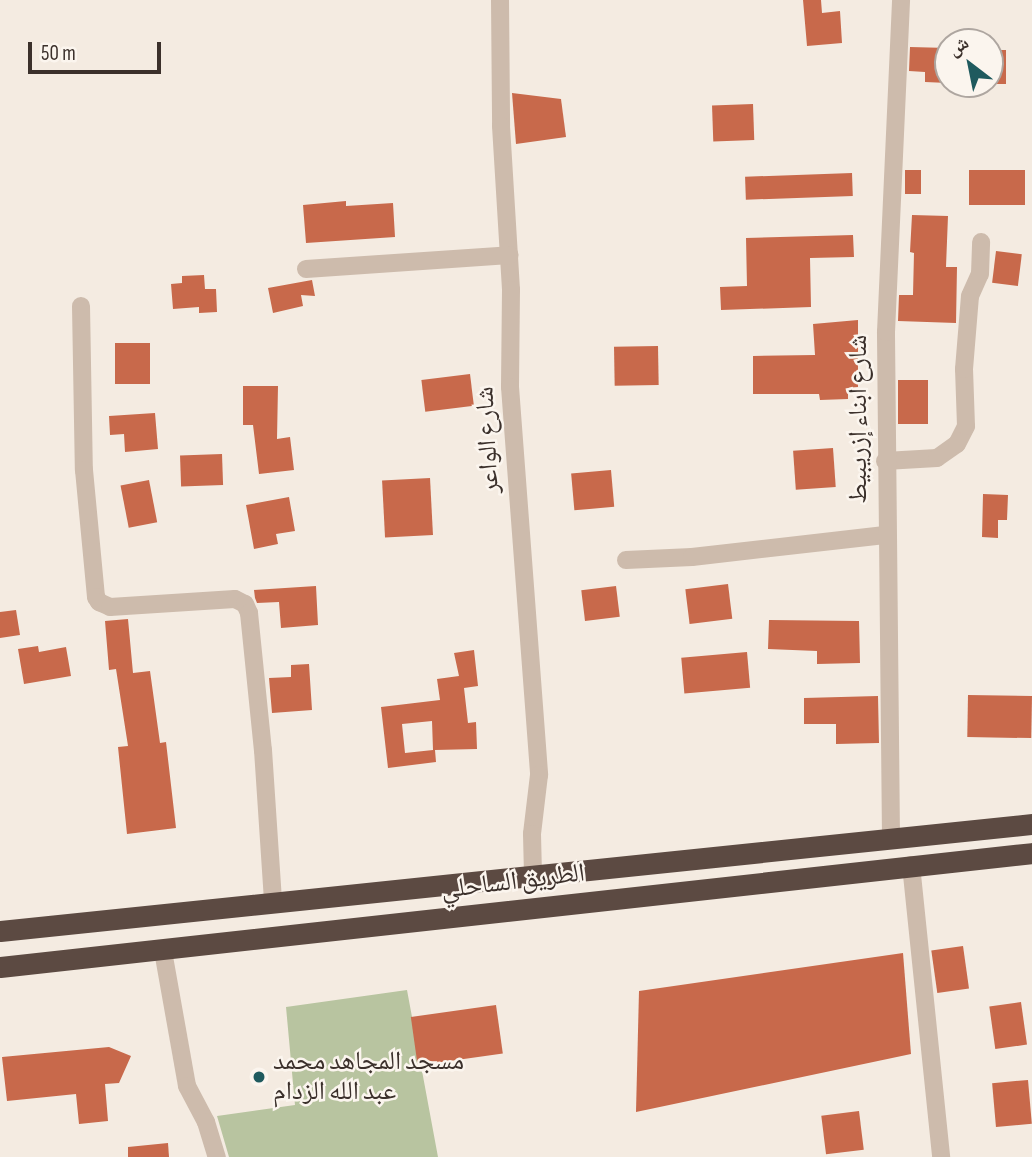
<!DOCTYPE html>
<meta charset="utf-8">
<style>
body{margin:0}
#map{position:relative;width:1032px;height:1157px;overflow:hidden;background:#f4ebe1;font-family:"Sofia Sans Condensed","Noto Naskh Arabic",sans-serif}
div>[style]{position:absolute}
.green>*{inset:0;background:#b8c4a0}
.building>*{inset:0;background:#c8694b;transform-origin:0 0}
.street>*{height:18px;margin:-9px;padding:0 9px;transform-origin:9px;border-radius:9px;background:#cdbbac}
.highway>*{height:21px;margin:-10.5px;padding:0 10.5px;transform-origin:10.5px;border-radius:10.5px;background:#5c4a42}
.dots>*{width:19px;height:19px;translate:-50% -50%;box-sizing:border-box;border:4px solid #fbf5ee;border-radius:50%}
span{translate:-50% -50%;white-space:nowrap;text-align:center;line-height:1.15;-webkit-text-stroke:5px #fbf5ee;paint-order:stroke}
.street-label{font-size:26px;color:#3b302b}
.poi-label{font-size:26px;color:#3b302b}
.left{translate:0 -50%;text-align:left}
.north{position:absolute;left:934px;top:28px;width:70px;height:70px;box-sizing:border-box;background:#fbf5ee;border:2px solid #aea6a0;border-radius:50%;rotate:328deg;font-size:19px;font-weight:700;line-height:28px;text-align:center;color:#3b302b}
.north::after{content:'';display:block;margin:auto;width:24px;height:32px;background:#1f5a5e;clip-path:polygon(50% 0,100% 100%,50% 72%,0 100%)}
.scale{position:absolute;left:28px;top:42px;width:133px;height:32px;box-sizing:border-box;border:4px solid #3b302b;border-top:0;padding-left:9px;font-size:21px;line-height:24px;white-space:nowrap;color:#3b302b;-webkit-text-stroke:5px #fbf5ee;paint-order:stroke}
</style>
<div id="map">
<div class="green">
<i style="clip-path:polygon(407px 990px,438px 1157px,229px 1157px,217px 1116px,295px 1105px,286px 1007px)"></i>
</div>
<div class="building">
<i style="clip-path:polygon(803px 0,821px 0,822px 13px,840px 11px,842px 43px,807px 46px)"></i>
<i style="clip-path:polygon(910px 47px,948px 48px,948px 83px,925px 82px,925px 72px,909px 71px)"></i>
<i style="left:990px;top:50px;width:16px;height:34px"></i>
<i style="clip-path:polygon(512px 93px,561px 99px,566px 137px,516px 144px)"></i>
<i style="left:753px;top:104px;width:36px;height:41px;rotate:88deg"></i>
<i style="left:905px;top:170px;width:16px;height:24px"></i>
<i style="left:1025px;top:170px;width:35px;height:56px;rotate:90deg"></i>
<i style="left:852px;top:173px;width:23px;height:107px;rotate:88deg"></i>
<i style="clip-path:polygon(346px 201px,346px 206px,393px 203px,395px 237px,306px 243px,303px 205px)"></i>
<i style="clip-path:polygon(912px 215px,948px 216px,946px 267px,957px 267px,956px 323px,898px 321px,899px 295px,913px 295px,914px 253px,910px 252px)"></i>
<i style="clip-path:polygon(853px 235px,854px 257px,810px 258px,811px 307px,721px 310px,720px 287px,747px 286px,746px 238px)"></i>
<i style="left:996px;top:251px;width:26px;height:32px;rotate:7deg"></i>
<i style="clip-path:polygon(204px 275px,205px 289px,216px 289px,217px 312px,199px 313px,199px 307px,173px 309px,171px 284px,182px 283px,182px 276px)"></i>
<i style="clip-path:polygon(312px 280px,315px 296px,301px 295px,303px 306px,273px 313px,268px 288px)"></i>
<i style="clip-path:polygon(858px 320px,858px 387px,848px 388px,848px 399px,820px 400px,819px 394px,753px 394px,753px 356px,815px 355px,813px 324px)"></i>
<i style="left:150px;top:343px;width:41px;height:35px;rotate:90deg"></i>
<i style="left:658px;top:346px;width:39px;height:44px;rotate:89deg"></i>
<i style="left:470px;top:374px;width:32px;height:49px;rotate:83deg"></i>
<i style="left:898px;top:380px;width:30px;height:44px"></i>
<i style="clip-path:polygon(243px 386px,278px 386px,277px 439px,290px 437px,294px 470px,259px 474px,253px 425px,243px 425px)"></i>
<i style="clip-path:polygon(155px 413px,158px 449px,125px 452px,124px 434px,110px 435px,109px 416px)"></i>
<i style="left:833px;top:448px;width:39px;height:40px;rotate:86deg"></i>
<i style="left:222px;top:454px;width:31px;height:42px;rotate:88deg"></i>
<i style="left:611px;top:470px;width:37px;height:40px;rotate:85deg"></i>
<i style="left:430px;top:478px;width:57px;height:48px;rotate:87deg"></i>
<i style="left:149px;top:480px;width:43px;height:29px;rotate:79deg"></i>
<i style="clip-path:polygon(983px 494px,1008px 495px,1007px 520px,998px 520px,998px 538px,982px 537px)"></i>
<i style="clip-path:polygon(289px 497px,295px 531px,276px 534px,278px 544px,254px 549px,246px 505px)"></i>
<i style="left:728px;top:584px;width:35px;height:43px;rotate:83deg"></i>
<i style="clip-path:polygon(316px 586px,318px 625px,281px 628px,279px 602px,257px 603px,255px 598px,254px 590px)"></i>
<i style="left:616px;top:586px;width:31px;height:35px;rotate:83deg"></i>
<i style="clip-path:polygon(16px 610px,20px 635px,0 638px,0 612px)"></i>
<i style="clip-path:polygon(128px 619px,133px 673px,150px 671px,160px 743px,166px 742px,176px 828px,127px 834px,118px 747px,128px 746px,116px 669px,109px 670px,105px 621px)"></i>
<i style="clip-path:polygon(769px 620px,859px 621px,860px 663px,817px 664px,817px 651px,768px 649px)"></i>
<i style="clip-path:polygon(38px 646px,39px 652px,66px 647px,71px 676px,24px 684px,18px 649px)"></i>
<i style="clip-path:polygon(evenodd,474px 650px,478px 686px,464px 688px,468px 723px,476px 722px,477px 749px,435px 750px,436px 762px,388px 768px,381px 707px,440px 700px,437px 679px,459px 676px,454px 653px,474px 650px,432px 721px,433px 750px,405px 753px,402px 724px,432px 721px)"></i>
<i style="left:747px;top:652px;width:36px;height:66px;rotate:85deg"></i>
<i style="clip-path:polygon(309px 664px,312px 710px,272px 713px,269px 678px,291px 677px,291px 665px)"></i>
<i style="left:968px;top:695px;width:64px;height:42px;rotate:1deg"></i>
<i style="clip-path:polygon(878px 696px,879px 743px,836px 744px,836px 724px,804px 724px,804px 698px)"></i>
<i style="left:963px;top:946px;width:43px;height:32px;rotate:82deg"></i>
<i style="clip-path:polygon(903px 953px,911px 1054px,636px 1112px,639px 991px)"></i>
<i style="left:1021px;top:1002px;width:43px;height:32px;rotate:82deg"></i>
<i style="left:496px;top:1005px;width:49px;height:86px;rotate:82deg"></i>
<i style="clip-path:polygon(109px 1047px,131px 1056px,119px 1083px,105px 1084px,108px 1121px,79px 1124px,76px 1094px,7px 1101px,2px 1057px)"></i>
<i style="left:1028px;top:1080px;width:44px;height:36px;rotate:85deg"></i>
<i style="left:859px;top:1111px;width:39px;height:38px;rotate:83deg"></i>
<i style="clip-path:polygon(168px 1143px,169px 1157px,128px 1157px,128px 1147px)"></i>
</div>
<div class="street">
<i style="left:500px;top:0;width:126px;rotate:89.5deg"></i>
<i style="left:501px;top:126px;width:164px;rotate:86.5deg"></i>
<i style="left:511px;top:290px;width:97px;rotate:90.6deg"></i>
<i style="left:510px;top:387px;width:389px;rotate:85.7deg"></i>
<i style="left:539px;top:775px;width:59px;rotate:96.8deg"></i>
<i style="left:532px;top:834px;width:42px;rotate:88.6deg"></i>
<i style="left:306px;top:269px;width:204px;rotate:-3.9deg"></i>
<i style="left:81px;top:306px;width:164px;rotate:89deg"></i>
<i style="left:84px;top:470px;width:128px;rotate:84.6deg"></i>
<i style="left:96px;top:597px;width:6px;rotate:59deg"></i>
<i style="left:99px;top:602px;width:12px;rotate:24deg"></i>
<i style="left:110px;top:607px;width:125px;rotate:-3.7deg"></i>
<i style="left:235px;top:599px;width:11px;rotate:27deg"></i>
<i style="left:245px;top:604px;width:10px;rotate:66deg"></i>
<i style="left:249px;top:613px;width:138px;rotate:84.2deg"></i>
<i style="left:263px;top:750px;width:152px;rotate:86.2deg"></i>
<i style="left:885px;top:461px;width:52px;rotate:-3.3deg"></i>
<i style="left:937px;top:458px;width:24px;rotate:-35deg"></i>
<i style="left:957px;top:444px;width:20px;rotate:-63deg"></i>
<i style="left:966px;top:426px;width:57px;rotate:-92deg"></i>
<i style="left:964px;top:369px;width:73px;rotate:-85.3deg"></i>
<i style="left:970px;top:296px;width:24px;rotate:-66deg"></i>
<i style="left:980px;top:274px;width:32px;rotate:-88deg"></i>
<i style="left:626px;top:560px;width:66px;rotate:-2.6deg"></i>
<i style="left:692px;top:557px;width:194px;rotate:-6.5deg"></i>
<i style="left:891px;top:838px;width:506px;rotate:-90.57deg"></i>
<i style="left:886px;top:332px;width:332px;rotate:-87.4deg"></i>
<i style="left:911px;top:865px;width:294px;rotate:84.1deg"></i>
<i style="left:163px;top:951px;width:137px;rotate:79.9deg"></i>
<i style="left:187px;top:1086px;width:41px;rotate:62.2deg"></i>
<i style="left:206px;top:1122px;width:37px;rotate:73deg"></i>
</div>
<div class="highway">
<i style="left:0;top:931px;width:1038px;rotate:-5.92deg"></i>
<i style="left:0;top:967px;width:1038px;rotate:-6.3deg"></i>
</div>
<div class="dots">
<i style="left:259px;top:1077px;background:#1f5a5e"></i>
</div>
<div class="street-label">
<span style="left:859px;top:419px;rotate:-90deg">شارع ابناء إزريبيط</span>
<span style="left:488px;top:440px;rotate:-93deg">شارع الواعر</span>
<span style="left:513px;top:882px;rotate:-7deg">الطريق الساحلي</span>
</div>
<div class="poi-label">
<span class="left" style="left:273px;top:1077px">مسجد المجاهد محمد<br>عبد الله الزدام</span>
</div>
<div class="north">ش</div>
<div class="scale">50 m</div>
</div>
